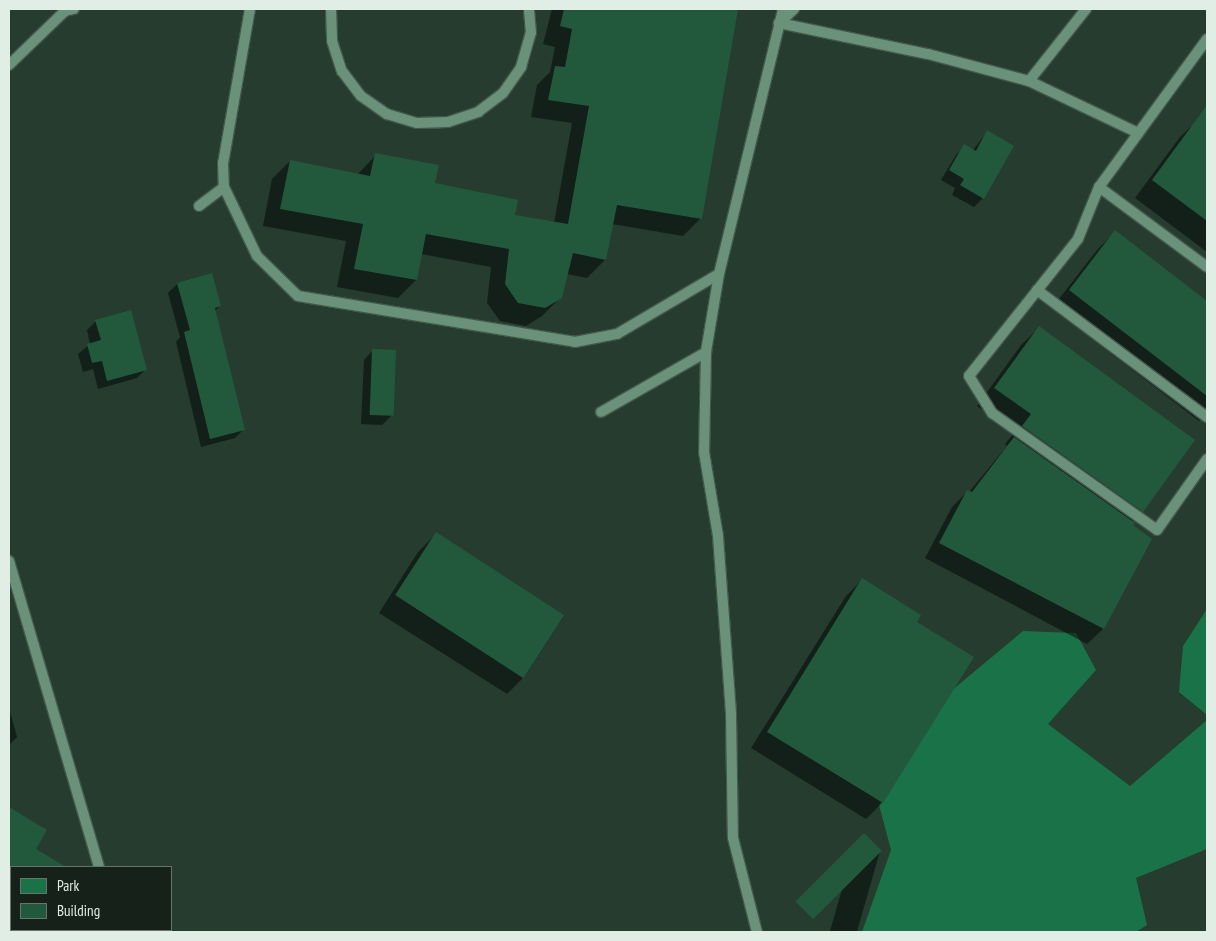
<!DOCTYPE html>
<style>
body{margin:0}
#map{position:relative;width:1216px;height:941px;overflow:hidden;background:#253c2f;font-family:"PT Sans Narrow",sans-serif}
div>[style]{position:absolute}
.green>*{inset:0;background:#1a7248}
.shadow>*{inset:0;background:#0007;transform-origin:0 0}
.building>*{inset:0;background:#22593c;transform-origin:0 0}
.roads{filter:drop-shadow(1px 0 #43584c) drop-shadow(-1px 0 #43584c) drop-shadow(0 1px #43584c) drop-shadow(0 -1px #43584c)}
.lane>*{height:10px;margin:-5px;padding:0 5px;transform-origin:5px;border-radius:5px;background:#6a927a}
span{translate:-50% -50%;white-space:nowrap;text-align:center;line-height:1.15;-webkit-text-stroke:4px #16211a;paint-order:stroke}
.frame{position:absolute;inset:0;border:10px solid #e0eee5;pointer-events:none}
.legend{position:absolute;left:10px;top:866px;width:162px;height:65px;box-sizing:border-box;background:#16211a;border:1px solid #67736b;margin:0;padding:6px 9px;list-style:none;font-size:15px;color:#e0eee5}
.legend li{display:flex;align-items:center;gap:10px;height:25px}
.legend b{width:25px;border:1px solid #67736b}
</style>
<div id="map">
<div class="green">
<i style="clip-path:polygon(1207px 609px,1207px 715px,1179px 692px,1183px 646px)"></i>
<i style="clip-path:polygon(1023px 631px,1076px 633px,1096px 670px,1048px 724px,1130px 786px,1207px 720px,1207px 849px,1136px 878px,1147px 925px,1136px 932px,862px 932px,891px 850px,879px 805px,951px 691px)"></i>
</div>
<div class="shadow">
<i style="clip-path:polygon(552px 9px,736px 9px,701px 218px,683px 236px,612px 224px,605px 260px,587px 278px,567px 274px,561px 297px,542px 316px,526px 326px,500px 321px,487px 303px,491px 267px,421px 254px,416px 280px,398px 298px,337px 287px,346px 241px,263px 226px,272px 179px,290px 161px,357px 175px,376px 155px,434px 184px,513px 216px,554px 223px,572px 123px,531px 117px,537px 85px,550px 72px,555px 47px,543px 44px)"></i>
<i style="clip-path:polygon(1198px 120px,1207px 127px,1207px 252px,1135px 198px,1180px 137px)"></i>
<i style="clip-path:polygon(987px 132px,983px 198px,974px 207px,952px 195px,955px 188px,941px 180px,956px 155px,965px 146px,973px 150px)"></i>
<i style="clip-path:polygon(1115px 232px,1207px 302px,1207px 413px,1199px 421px,1052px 308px,1097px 250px)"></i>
<i style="clip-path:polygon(177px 284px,220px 306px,215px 311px,244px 429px,235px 438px,201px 447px,176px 342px,180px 337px,168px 293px)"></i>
<i style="clip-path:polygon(96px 321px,146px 369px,137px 378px,98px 389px,93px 369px,83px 372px,78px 354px,90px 344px,87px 330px)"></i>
<i style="clip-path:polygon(1039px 328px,1142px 511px,1131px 522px,1131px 526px,1150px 539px,1103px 629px,1087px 644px,925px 558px,952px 507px,968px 491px,969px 492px,1007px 446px,1005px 444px,1014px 433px,977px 406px,1021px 345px)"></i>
<i style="clip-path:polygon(373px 350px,391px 416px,382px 425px,361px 424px,364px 360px)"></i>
<i style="clip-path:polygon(436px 534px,564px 616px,525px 676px,507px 694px,379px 613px,418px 552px)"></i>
<i style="clip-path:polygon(862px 580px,915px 622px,882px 803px,866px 819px,751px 748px,846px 596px)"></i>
<i style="clip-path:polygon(9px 708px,17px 737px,9px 745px)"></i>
<i style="clip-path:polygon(11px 810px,34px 850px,49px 859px,44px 867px,11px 867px,11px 930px,32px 930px,36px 932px,9px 932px,9px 811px)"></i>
<i style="left:855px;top:844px;width:26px;height:95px;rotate:16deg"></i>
</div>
<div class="building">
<i style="clip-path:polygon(564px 9px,738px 9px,702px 219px,617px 205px,606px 260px,573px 253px,562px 298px,545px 308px,518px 303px,505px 284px,509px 249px,426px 234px,417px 280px,354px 269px,363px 224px,280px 209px,290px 160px,370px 176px,375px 153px,439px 165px,435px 183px,518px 200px,515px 215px,568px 224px,589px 106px,548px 100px,555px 66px,565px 67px,572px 29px,560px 26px)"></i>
<i style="clip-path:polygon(1207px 105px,1207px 221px,1152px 180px)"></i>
<i style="clip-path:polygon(987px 130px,1014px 146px,984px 199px,960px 185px,964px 179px,949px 170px,964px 144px,976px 151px)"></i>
<i style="clip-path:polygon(1115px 230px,1207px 301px,1207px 396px,1069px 290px)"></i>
<i style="clip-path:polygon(212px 273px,221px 306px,215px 308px,245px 430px,210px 439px,184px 332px,190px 330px,177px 283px)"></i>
<i style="clip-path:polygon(131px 310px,147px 370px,107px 381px,102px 361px,92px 363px,87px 344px,101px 340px,95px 320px)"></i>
<i style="clip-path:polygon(1039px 326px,1195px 440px,1143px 512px,1022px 426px,1031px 414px,994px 388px)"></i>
<i style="left:372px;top:349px;width:24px;height:66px;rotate:2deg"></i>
<i style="clip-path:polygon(1014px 437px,1135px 523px,1133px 525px,1152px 539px,1104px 629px,939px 543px,967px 490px,972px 492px)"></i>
<i style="left:436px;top:532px;width:153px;height:75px;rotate:33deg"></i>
<i style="clip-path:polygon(862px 578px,921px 615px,917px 622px,974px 657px,883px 803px,767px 732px)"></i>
<i style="clip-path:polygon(9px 807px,47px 830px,36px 849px,66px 867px,9px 867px)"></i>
<i style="left:864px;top:833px;width:25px;height:97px;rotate:45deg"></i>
</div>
<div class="roads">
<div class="lane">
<i style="left:250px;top:9px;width:156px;rotate:99.9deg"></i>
<i style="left:223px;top:163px;width:24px;rotate:88deg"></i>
<i style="left:224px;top:187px;width:76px;rotate:64.4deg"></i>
<i style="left:257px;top:256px;width:57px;rotate:44.3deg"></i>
<i style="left:298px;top:296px;width:281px;rotate:9.4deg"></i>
<i style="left:575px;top:342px;width:43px;rotate:-10.8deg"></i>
<i style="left:617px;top:334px;width:118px;rotate:-30.5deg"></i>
<i style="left:719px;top:274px;width:273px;rotate:-76.4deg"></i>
<i style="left:331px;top:9px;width:32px;rotate:88deg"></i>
<i style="left:332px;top:41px;width:32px;rotate:72deg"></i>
<i style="left:342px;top:71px;width:31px;rotate:53deg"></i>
<i style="left:361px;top:96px;width:32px;rotate:35deg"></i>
<i style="left:387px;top:114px;width:31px;rotate:17deg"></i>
<i style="left:417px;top:123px;width:31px;rotate:-2deg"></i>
<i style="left:448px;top:122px;width:32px;rotate:-18deg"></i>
<i style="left:478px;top:112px;width:31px;rotate:-37deg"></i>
<i style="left:503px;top:93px;width:32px;rotate:-55deg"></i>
<i style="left:521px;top:67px;width:35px;rotate:-74deg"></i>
<i style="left:531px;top:33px;width:24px;rotate:-95deg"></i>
<i style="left:794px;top:9px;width:21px;rotate:137deg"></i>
<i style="left:779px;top:23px;width:152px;rotate:11.8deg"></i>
<i style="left:928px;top:54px;width:105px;rotate:15deg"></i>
<i style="left:1029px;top:81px;width:121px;rotate:25.5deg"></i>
<i style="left:1207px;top:39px;width:183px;rotate:126.1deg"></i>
<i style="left:1099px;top:187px;width:56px;rotate:112deg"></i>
<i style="left:1078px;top:239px;width:175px;rotate:128.5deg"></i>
<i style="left:969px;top:376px;width:44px;rotate:58.1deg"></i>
<i style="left:992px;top:413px;width:202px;rotate:35.3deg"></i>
<i style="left:1157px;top:530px;width:87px;rotate:-54.8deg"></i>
<i style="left:9px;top:65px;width:78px;rotate:-44deg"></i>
<i style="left:65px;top:11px;width:9px;rotate:-13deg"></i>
<i style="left:1029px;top:81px;width:92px;rotate:-51.6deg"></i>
<i style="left:1099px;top:187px;width:134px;rotate:36.5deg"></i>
<i style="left:199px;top:206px;width:31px;rotate:-37deg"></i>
<i style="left:719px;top:274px;width:79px;rotate:99.5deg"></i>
<i style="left:706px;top:352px;width:100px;rotate:91.1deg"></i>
<i style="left:704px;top:452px;width:85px;rotate:80.5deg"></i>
<i style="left:718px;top:536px;width:179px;rotate:85.8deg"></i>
<i style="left:731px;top:715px;width:123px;rotate:89.1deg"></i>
<i style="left:733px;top:838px;width:97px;rotate:75.7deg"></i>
<i style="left:1037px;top:290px;width:212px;rotate:36.8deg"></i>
<i style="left:601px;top:412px;width:121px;rotate:-29.7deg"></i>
<i style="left:9px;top:561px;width:319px;rotate:73.6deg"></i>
<i style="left:117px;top:930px;width:2px;rotate:63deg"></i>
</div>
</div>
<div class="frame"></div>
<ul class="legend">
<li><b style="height:14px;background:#1a7248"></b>Park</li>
<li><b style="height:14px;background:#22593c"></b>Building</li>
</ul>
</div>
